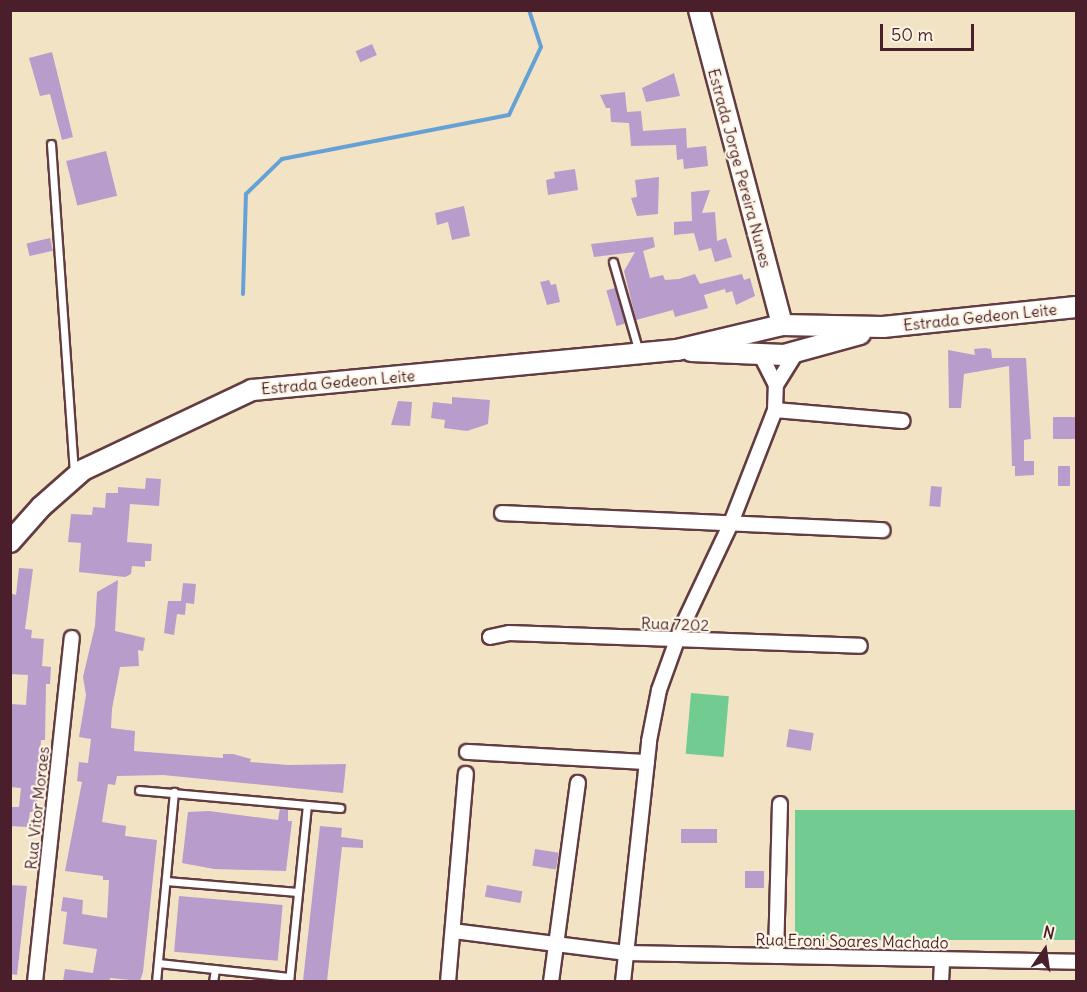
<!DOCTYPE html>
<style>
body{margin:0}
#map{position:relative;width:1087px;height:992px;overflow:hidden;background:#f2e3c5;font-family:Delius,sans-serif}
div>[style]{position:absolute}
.green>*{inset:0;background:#72cb91;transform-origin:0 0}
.stream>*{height:4px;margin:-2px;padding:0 2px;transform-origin:2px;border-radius:2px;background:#66a1d6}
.building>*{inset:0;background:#b89ccc;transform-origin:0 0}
.roads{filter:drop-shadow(2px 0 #633c42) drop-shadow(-2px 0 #633c42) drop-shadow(0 2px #633c42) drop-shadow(0 -2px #633c42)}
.lane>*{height:7px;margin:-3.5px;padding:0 3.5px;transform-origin:3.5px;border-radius:3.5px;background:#fff}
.street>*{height:14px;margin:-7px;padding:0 7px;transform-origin:7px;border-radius:7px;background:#fff}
.secondary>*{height:20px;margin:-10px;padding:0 10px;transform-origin:10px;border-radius:10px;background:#fff}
span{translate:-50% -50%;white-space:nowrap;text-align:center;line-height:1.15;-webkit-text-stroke:4.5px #fcf5e5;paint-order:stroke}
.street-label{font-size:16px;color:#4a1f2b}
.frame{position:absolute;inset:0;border:12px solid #4a1f2b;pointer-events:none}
.north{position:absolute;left:1015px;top:920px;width:60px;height:60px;-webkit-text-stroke:4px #fcf5e5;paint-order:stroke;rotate:13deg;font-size:16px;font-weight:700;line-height:24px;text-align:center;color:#4a1f2b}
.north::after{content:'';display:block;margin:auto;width:21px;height:27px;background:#4a1f2b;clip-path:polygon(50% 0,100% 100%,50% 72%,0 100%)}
.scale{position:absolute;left:880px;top:24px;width:94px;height:27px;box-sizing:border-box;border:3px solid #4a1f2b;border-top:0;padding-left:8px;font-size:18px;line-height:21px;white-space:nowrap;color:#4a1f2b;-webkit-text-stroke:4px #fcf5e5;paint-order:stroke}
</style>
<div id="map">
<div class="green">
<i style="left:691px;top:693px;width:38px;height:61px;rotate:5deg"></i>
<i style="left:795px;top:810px;width:281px;height:130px"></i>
</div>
<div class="stream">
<i style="left:243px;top:294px;width:100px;rotate:-88.3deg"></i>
<i style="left:246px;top:194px;width:50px;rotate:-44.2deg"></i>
<i style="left:282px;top:159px;width:231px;rotate:-11deg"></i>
<i style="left:509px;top:115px;width:75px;rotate:-64.8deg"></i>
<i style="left:541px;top:47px;width:39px;rotate:-108deg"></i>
</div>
<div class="building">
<i style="left:372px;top:44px;width:12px;height:18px;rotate:66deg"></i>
<i style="clip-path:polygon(52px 52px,73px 137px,62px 140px,50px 94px,40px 96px,29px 58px)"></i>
<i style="clip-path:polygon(674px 73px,680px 96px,646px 102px,642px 88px)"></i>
<i style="clip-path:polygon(625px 92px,627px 112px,641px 111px,643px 131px,686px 128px,687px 148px,706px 146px,708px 166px,684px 169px,683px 159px,677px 160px,676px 145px,631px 146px,629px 123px,611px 122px,610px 108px,606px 108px,600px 95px)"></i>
<i style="left:106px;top:151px;width:46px;height:41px;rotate:76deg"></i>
<i style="clip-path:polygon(575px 169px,578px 190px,548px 195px,546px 180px,555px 178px,554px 172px)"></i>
<i style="clip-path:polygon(659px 177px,658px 214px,637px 216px,631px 198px,637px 197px,635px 180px)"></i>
<i style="clip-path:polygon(710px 190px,702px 213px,715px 212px,717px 241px,726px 238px,732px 257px,715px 262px,711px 248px,699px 251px,694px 233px,674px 235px,674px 222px,692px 221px,691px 192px)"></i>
<i style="clip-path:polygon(464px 206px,470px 236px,452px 240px,448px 222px,437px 225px,435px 213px)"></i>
<i style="clip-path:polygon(653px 237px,655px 247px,643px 251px,650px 278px,663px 275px,665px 280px,679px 279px,695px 274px,700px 284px,742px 274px,744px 280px,750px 278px,755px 296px,736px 305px,732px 291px,726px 293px,725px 289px,704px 295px,708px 308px,675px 317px,673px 310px,636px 320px,624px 271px,635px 252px,594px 257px,591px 244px)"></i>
<i style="left:50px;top:238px;width:13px;height:24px;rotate:77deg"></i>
<i style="clip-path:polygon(549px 280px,551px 285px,556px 284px,560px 302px,547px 305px,540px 282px)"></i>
<i style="left:615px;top:288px;width:37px;height:9px;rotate:74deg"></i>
<i style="clip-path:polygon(985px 348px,991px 349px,992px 358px,1026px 358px,1031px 439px,1024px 440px,1024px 461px,1034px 461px,1034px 475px,1015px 476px,1015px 466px,1012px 466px,1009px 366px,964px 374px,961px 408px,949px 408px,948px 350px,975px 355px,974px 349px)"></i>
<i style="clip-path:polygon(452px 397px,490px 400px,488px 424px,467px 431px,444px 428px,445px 420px,431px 418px,433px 402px,452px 404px)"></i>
<i style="clip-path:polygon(398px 401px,412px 402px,410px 426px,391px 425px)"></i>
<i style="left:1077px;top:417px;width:22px;height:24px;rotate:90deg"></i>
<i style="left:1058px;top:466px;width:12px;height:20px"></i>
<i style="clip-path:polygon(146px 478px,161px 479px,159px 506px,130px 504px,127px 542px,152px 544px,151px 561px,145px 561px,145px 567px,132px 566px,131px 574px,125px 577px,79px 572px,81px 543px,68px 542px,71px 514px,92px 515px,93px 507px,105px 508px,106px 493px,118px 493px,118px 487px,145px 489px)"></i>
<i style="left:931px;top:486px;width:11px;height:20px;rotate:5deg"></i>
<i style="clip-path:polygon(19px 568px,33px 569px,25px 629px,32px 630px,31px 638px,44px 639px,42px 666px,51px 667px,50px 684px,46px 684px,45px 740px,41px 740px,39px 764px,37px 812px,30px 812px,28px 827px,10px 826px,10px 807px,19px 807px,21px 788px,10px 787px,10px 704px,26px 705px,28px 675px,10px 674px,10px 593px,16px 595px)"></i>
<i style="clip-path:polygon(118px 580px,115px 631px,145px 638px,143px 651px,138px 650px,139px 666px,120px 667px,112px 709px,111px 728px,135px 731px,134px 751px,223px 758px,223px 754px,233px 754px,251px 759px,250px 762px,288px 765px,346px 764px,343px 793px,163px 775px,117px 776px,115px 785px,108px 784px,102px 822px,126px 826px,125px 836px,157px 840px,143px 972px,140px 981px,110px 978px,110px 981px,63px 981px,65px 969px,93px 973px,97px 949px,63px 944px,67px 912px,61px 911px,63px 897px,83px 900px,82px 914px,107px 918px,109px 880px,103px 880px,103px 876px,65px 871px,82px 782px,77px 781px,79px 762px,88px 763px,91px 739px,79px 737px,86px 695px,83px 677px,95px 626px,97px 592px)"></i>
<i style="clip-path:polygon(183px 583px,196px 584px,194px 604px,186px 603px,185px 615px,177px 614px,174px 635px,164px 633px,168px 601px,181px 601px)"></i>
<i style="left:789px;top:729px;width:25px;height:18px;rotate:9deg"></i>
<i style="clip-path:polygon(280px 808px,288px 809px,288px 821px,292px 821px,286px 871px,214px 869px,182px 863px,188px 812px,209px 811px,278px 820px)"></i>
<i style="clip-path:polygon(320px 826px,342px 828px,341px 837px,363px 840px,363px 848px,342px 847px,327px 981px,303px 981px)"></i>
<i style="left:717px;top:829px;width:14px;height:36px;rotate:90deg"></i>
<i style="left:535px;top:849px;width:24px;height:17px;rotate:9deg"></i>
<i style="left:745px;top:871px;width:19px;height:17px"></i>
<i style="clip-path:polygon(10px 885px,27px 886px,17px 975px,10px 974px)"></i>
<i style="left:487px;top:885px;width:36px;height:12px;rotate:10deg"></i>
<i style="left:179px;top:896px;width:104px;height:56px;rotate:5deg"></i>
</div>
<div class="roads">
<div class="lane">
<i style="left:51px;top:144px;width:332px;rotate:86deg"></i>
<i style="left:613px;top:262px;width:94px;rotate:73.9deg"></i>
<i style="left:139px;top:790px;width:202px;rotate:5.1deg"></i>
<i style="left:166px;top:881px;width:132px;rotate:4.8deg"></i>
<i style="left:158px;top:963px;width:132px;rotate:6.1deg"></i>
<i style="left:156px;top:982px;width:191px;rotate:-84.6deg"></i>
<i style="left:213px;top:982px;width:13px;rotate:-81deg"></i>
<i style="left:289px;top:982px;width:178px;rotate:-84.2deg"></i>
</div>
<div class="street">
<i style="left:776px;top:385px;width:40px;rotate:-58deg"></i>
<i style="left:775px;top:410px;width:128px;rotate:4.9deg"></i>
<i style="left:502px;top:513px;width:381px;rotate:2.6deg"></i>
<i style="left:490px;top:637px;width:19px;rotate:-12deg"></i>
<i style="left:509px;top:633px;width:351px;rotate:2.1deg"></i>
<i style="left:467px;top:752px;width:180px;rotate:3.2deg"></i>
<i style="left:453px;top:931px;width:174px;rotate:7.2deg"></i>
<i style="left:626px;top:953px;width:450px;rotate:1.1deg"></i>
<i style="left:776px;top:956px;width:152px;rotate:-88.5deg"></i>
<i style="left:35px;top:982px;width:346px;rotate:-83.9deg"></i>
<i style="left:448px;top:982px;width:209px;rotate:-85.1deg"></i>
<i style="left:551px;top:982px;width:201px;rotate:-82.3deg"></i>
<i style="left:623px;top:982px;width:242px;rotate:-83.8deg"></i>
<i style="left:649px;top:741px;width:52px;rotate:-78.9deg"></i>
<i style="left:659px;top:690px;width:65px;rotate:-70.2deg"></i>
<i style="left:681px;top:629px;width:117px;rotate:-64.7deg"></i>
<i style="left:731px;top:523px;width:121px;rotate:-68.7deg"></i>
<i style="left:775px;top:410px;width:25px;rotate:-88deg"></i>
<i style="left:776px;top:385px;width:31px;rotate:-117deg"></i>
<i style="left:941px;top:982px;width:22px;rotate:-87deg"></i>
</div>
<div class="secondary">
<i style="left:699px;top:10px;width:326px;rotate:75.2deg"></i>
<i style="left:691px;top:351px;width:93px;rotate:2.5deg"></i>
<i style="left:784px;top:355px;width:79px;rotate:-15.4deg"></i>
<i style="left:10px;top:542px;width:47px;rotate:-48.5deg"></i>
<i style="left:41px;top:507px;width:56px;rotate:-41.4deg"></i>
<i style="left:83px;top:470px;width:187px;rotate:-25.3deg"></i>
<i style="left:252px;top:390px;width:427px;rotate:-5.4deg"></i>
<i style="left:677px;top:350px;width:108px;rotate:-13.4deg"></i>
<i style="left:782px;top:325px;width:101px;rotate:1.1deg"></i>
<i style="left:883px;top:327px;width:194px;rotate:-5.9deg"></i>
</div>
</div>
<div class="street-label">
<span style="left:740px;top:168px;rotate:75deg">Estrada Jorge Pereira Nunes</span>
<span style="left:980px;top:317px;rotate:-6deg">Estrada Gedeon Leite</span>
<span style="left:338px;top:382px;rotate:-5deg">Estrada Gedeon Leite</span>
<span style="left:675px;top:624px;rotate:2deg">Rua 7202</span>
<span style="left:37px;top:808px;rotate:-84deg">Rua Vitor Moraes</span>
<span style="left:852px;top:941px;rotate:1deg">Rua Eroni Soares Machado</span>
</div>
<div class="frame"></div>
<div class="north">N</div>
<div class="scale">50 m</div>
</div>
